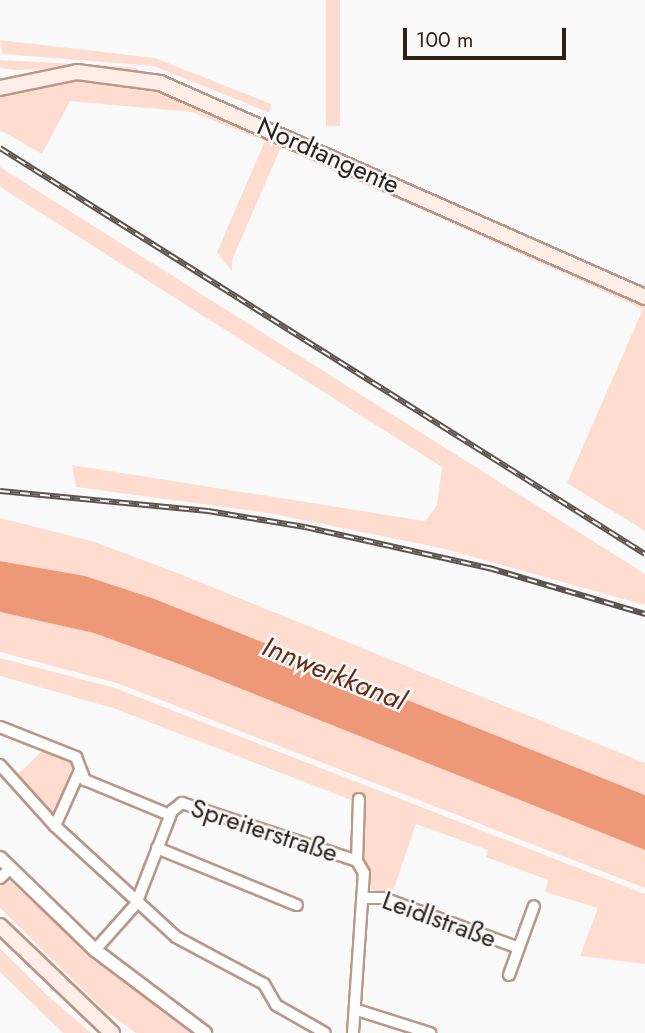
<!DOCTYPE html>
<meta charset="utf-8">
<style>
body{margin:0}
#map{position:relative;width:645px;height:1033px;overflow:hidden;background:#fafafa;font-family:Jost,sans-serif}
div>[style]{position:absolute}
.green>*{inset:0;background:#fedccf;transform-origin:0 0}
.water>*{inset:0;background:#ed9876}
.roads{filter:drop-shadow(2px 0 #b99789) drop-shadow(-2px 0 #b99789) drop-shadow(0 2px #b99789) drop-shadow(0 -2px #b99789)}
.minor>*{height:10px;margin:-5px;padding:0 5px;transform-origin:5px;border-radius:5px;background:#fff}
.tertiary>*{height:12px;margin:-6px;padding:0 6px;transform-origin:6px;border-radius:6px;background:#fff}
.secondary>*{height:14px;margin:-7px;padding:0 7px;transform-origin:7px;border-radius:7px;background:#ffeee7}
.rail>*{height:6px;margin-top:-3px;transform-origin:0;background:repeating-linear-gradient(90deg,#fafafa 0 10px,#5e534f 0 20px);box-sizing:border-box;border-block:2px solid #5e534f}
span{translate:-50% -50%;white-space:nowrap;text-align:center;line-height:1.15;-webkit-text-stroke:5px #fafafa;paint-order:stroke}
.street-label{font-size:26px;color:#2e201b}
.water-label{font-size:28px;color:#642d16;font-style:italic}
.scale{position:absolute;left:403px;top:28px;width:163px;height:32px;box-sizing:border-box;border:4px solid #2e201b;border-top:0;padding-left:9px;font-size:21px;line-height:24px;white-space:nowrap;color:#2e201b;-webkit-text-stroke:5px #fafafa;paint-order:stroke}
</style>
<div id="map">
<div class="green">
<i style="left:326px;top:0;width:14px;height:126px"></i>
<i style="clip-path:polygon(0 40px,155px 58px,271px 104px,270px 113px,154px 66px,2px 54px)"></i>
<i style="clip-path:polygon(0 60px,132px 67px,269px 120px,148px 75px,102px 67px,15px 70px,0 68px)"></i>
<i style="clip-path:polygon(81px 78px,166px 91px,645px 303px,645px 531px,567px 483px,643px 309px,281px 147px,232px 260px,232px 271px,217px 252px,265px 141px,192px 112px,70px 101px,42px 154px,0 130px,0 95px)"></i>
<i style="clip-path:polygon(0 167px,645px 574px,645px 605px,441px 548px,269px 513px,76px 487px,72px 465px,425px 521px,437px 505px,442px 467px,0 187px)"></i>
<i style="clip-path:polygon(0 518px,95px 542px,180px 574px,645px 763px,645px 795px,152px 598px,84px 576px,0 561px)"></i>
<i style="clip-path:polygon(0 612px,95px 633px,179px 664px,645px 850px,645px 888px,117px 683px,0 652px)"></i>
<i style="clip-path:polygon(0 658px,115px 688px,645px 894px,645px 964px,580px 956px,598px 908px,545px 892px,548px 880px,486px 857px,488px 850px,416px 824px,391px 897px,372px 890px,362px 859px,364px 805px,113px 708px,0 676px)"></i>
<i style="clip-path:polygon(45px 748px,73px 764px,52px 818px,14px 778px)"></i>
<i style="clip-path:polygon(0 872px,81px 946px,192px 1033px,136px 1033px,104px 1010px,0 908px)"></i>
<i style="clip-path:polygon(0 948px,47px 995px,91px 1033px,63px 1033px,0 972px)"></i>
</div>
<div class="water">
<i style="clip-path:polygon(0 561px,85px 576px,152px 598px,645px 795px,645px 850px,179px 664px,94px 633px,0 612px)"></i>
</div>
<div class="roads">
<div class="minor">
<i style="left:0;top:727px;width:82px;rotate:21.5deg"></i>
<i style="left:76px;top:757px;width:25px;rotate:69deg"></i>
<i style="left:85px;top:780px;width:92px;rotate:22.4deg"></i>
<i style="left:0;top:765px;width:82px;rotate:48deg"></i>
<i style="left:80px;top:770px;width:61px;rotate:114.1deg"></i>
<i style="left:55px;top:826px;width:164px;rotate:42.5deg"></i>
<i style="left:176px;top:937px;width:100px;rotate:28.1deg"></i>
<i style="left:264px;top:984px;width:24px;rotate:60deg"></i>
<i style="left:276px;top:1005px;width:56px;rotate:29.7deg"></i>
<i style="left:157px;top:848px;width:151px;rotate:22.2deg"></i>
<i style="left:0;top:878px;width:13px;rotate:-42deg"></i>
<i style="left:363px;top:898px;width:20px"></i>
<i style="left:383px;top:898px;width:142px;rotate:20.2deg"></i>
<i style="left:95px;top:950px;width:62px;rotate:-48.3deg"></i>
<i style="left:136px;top:904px;width:100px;rotate:-68.8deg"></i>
<i style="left:172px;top:811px;width:13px;rotate:-39deg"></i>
<i style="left:182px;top:803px;width:184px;rotate:18.3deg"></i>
<i style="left:509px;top:975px;width:73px;rotate:-70.1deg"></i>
<i style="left:357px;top:1010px;width:77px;rotate:17.5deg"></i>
<i style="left:353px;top:1033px;width:160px;rotate:-86.1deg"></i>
<i style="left:364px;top:873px;width:14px;rotate:-120deg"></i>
<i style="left:357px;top:861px;width:62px;rotate:-88.2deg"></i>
</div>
<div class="tertiary">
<i style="left:0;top:858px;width:132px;rotate:44.1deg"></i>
<i style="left:95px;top:950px;width:138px;rotate:37deg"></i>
</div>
<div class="secondary">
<i style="left:0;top:88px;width:79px;rotate:-11.7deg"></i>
<i style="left:77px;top:72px;width:84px;rotate:7.5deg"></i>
<i style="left:160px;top:83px;width:530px;rotate:23.81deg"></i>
<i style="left:0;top:926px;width:155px;rotate:43.7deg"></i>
</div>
</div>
<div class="rail">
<i style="left:0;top:148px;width:762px;rotate:32.19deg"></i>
<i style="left:0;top:491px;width:209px;rotate:5.5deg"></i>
<i style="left:208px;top:511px;width:98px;rotate:9.4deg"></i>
<i style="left:305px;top:527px;width:189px;rotate:12.6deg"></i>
<i style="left:489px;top:568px;width:163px;rotate:16.4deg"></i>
</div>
<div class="street-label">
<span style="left:328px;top:156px;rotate:24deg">Nordtangente</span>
<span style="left:264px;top:831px;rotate:18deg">Spreiterstraße</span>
<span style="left:439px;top:920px;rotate:20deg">Leidlstraße</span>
</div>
<div class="water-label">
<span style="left:334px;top:674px;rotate:22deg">Innwerkkanal</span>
</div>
<div class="scale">100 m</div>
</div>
